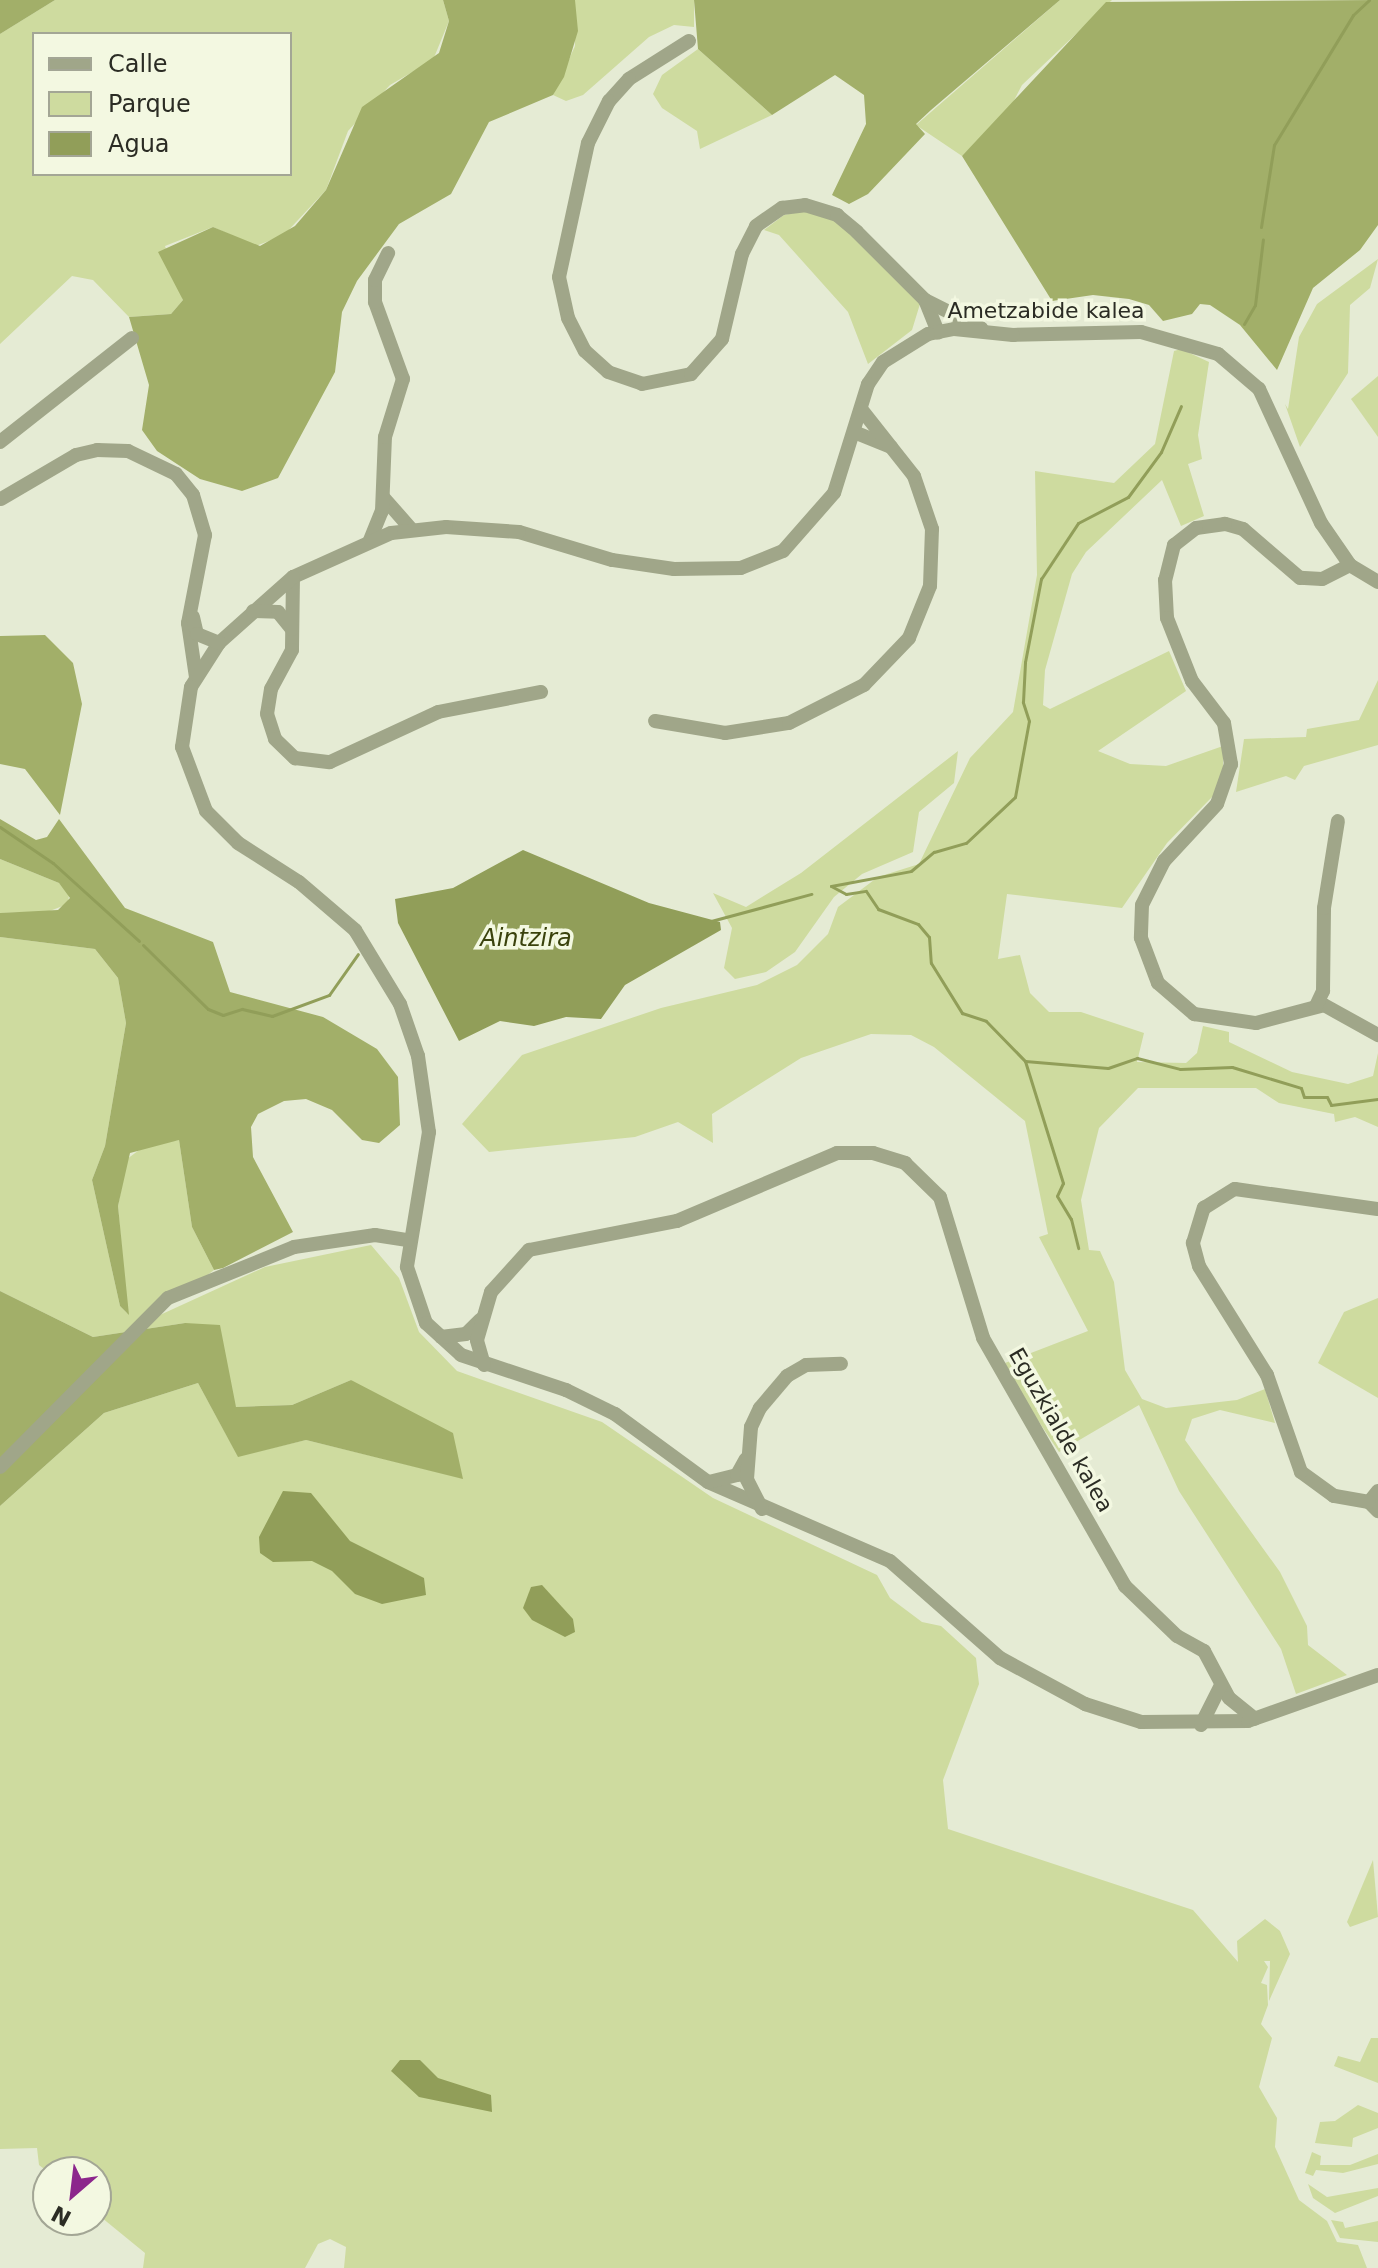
<!DOCTYPE html>
<style>
body{margin:0}
#map{position:relative;width:1378px;height:2268px;overflow:hidden;background:#e5ebd4;font-family:"DejaVu Sans",sans-serif}
div>[style]{position:absolute}
.green>*{inset:0;background:#cedb9f}
.forest>*{inset:0;background:#a2af69}
.water>*{inset:0;background:#919e59}
.stream>*{height:3px;margin:-1.5px;padding:0 1.5px;transform-origin:1.5px;border-radius:1.5px;background:#919e59}
.minor>*{height:14px;margin:-7px;padding:0 7px;transform-origin:7px;border-radius:7px;background:#a0a689}
span{translate:-50% -50%;white-space:nowrap;text-align:center;line-height:1.15;-webkit-text-stroke:7px #f3f8e1;paint-order:stroke}
.street-label{font-size:22px;color:#2b2c24}
.water-label{font-size:24px;color:#3a420c;font-style:italic}
.legend{position:absolute;left:32px;top:32px;width:260px;height:144px;box-sizing:border-box;background:#f3f8e1;border:2px solid #a3a695;margin:0;padding:10px 14px;list-style:none;font-size:24px;color:#2b2c24}
.legend li{display:flex;align-items:center;gap:16px;height:40px}
.legend b{width:40px;border:2px solid #a3a695}
.north{position:absolute;left:32px;top:2156px;width:80px;height:80px;box-sizing:border-box;background:#f3f8e1;border:2px solid #a3a695;border-radius:50%;rotate:208deg;font-size:22px;font-weight:700;line-height:32px;text-align:center;color:#2b2c24}
.north::after{content:'';display:block;margin:auto;width:28px;height:36px;background:#8c268c;clip-path:polygon(50% 0,100% 100%,50% 72%,0 100%)}
</style>
<div id="map">
<div class="green">
<i style="clip-path:polygon(evenodd,55px 0,443px 0,449px 21px,433px 60px,390px 85px,348px 131px,326px 190px,284px 235px,256px 246px,213px 227px,165px 246px,183px 300px,171px 314px,129px 317px,93px 280px,72px 276px,0 344px,0 34px,55px 0,34px 34px,290px 34px,290px 174px,34px 174px,34px 34px)"></i>
<i style="clip-path:polygon(575px 0,694px 0,694px 27px,674px 25px,649px 37px,583px 95px,566px 101px,553px 95px,575px 46px)"></i>
<i style="clip-path:polygon(1060px 0,1112px 0,1022px 85px,1007px 114px,962px 156px,916px 125px)"></i>
<i style="clip-path:polygon(698px 49px,772px 115px,700px 149px,697px 131px,662px 108px,653px 94px,662px 75px)"></i>
<i style="clip-path:polygon(803px 211px,836px 220px,920px 304px,912px 330px,868px 364px,848px 312px,779px 235px,764px 230px,784px 215px)"></i>
<i style="clip-path:polygon(1378px 259px,1370px 288px,1350px 305px,1348px 373px,1300px 447px,1285px 404px,1288px 409px,1299px 337px,1317px 304px)"></i>
<i style="clip-path:polygon(1181px 349px,1209px 362px,1198px 435px,1202px 459px,1188px 464px,1204px 516px,1181px 526px,1162px 480px,1086px 552px,1072px 574px,1045px 670px,1043px 705px,1050px 709px,1169px 651px,1186px 691px,1098px 751px,1130px 764px,1166px 766px,1223px 746px,1223px 773px,1213px 796px,1167px 843px,1122px 908px,1007px 894px,998px 959px,1020px 955px,1030px 993px,1049px 1012px,1081px 1012px,1144px 1033px,1137px 1062px,1186px 1063px,1197px 1053px,1203px 1026px,1229px 1032px,1229px 1042px,1292px 1072px,1348px 1084px,1373px 1076px,1378px 1053px,1378px 1127px,1355px 1117px,1335px 1122px,1334px 1114px,1279px 1103px,1256px 1088px,1138px 1088px,1099px 1128px,1081px 1200px,1089px 1250px,1100px 1251px,1114px 1282px,1125px 1370px,1142px 1399px,1166px 1408px,1237px 1400px,1265px 1389px,1275px 1423px,1220px 1410px,1192px 1419px,1185px 1440px,1280px 1572px,1307px 1626px,1308px 1645px,1347px 1675px,1296px 1694px,1281px 1649px,1179px 1491px,1139px 1405px,1059px 1452px,1025px 1401px,1005px 1363px,1088px 1331px,1039px 1237px,1048px 1234px,1025px 1121px,934px 1047px,911px 1035px,871px 1034px,801px 1058px,712px 1114px,713px 1143px,678px 1122px,635px 1137px,489px 1152px,462px 1124px,522px 1055px,661px 1008px,757px 985px,797px 965px,828px 934px,838px 907px,878px 877px,919px 864px,970px 758px,1013px 712px,1037px 575px,1035px 471px,1114px 483px,1155px 444px,1174px 351px)"></i>
<i style="clip-path:polygon(1378px 376px,1378px 437px,1351px 399px)"></i>
<i style="clip-path:polygon(1378px 680px,1378px 745px,1304px 766px,1295px 780px,1286px 776px,1236px 792px,1244px 739px,1306px 737px,1307px 729px,1359px 720px)"></i>
<i style="clip-path:polygon(958px 751px,954px 783px,919px 812px,913px 852px,862px 874px,834px 897px,795px 952px,766px 972px,735px 979px,724px 968px,732px 928px,713px 893px,746px 907px,801px 873px)"></i>
<i style="clip-path:polygon(0 859px,59px 883px,69px 894px,68px 904px,47px 912px,0 913px)"></i>
<i style="clip-path:polygon(0 937px,95px 949px,118px 978px,126px 1023px,105px 1146px,92px 1180px,120px 1306px,127px 1313px,118px 1206px,127px 1159px,146px 1145px,179px 1140px,192px 1227px,214px 1270px,149px 1320px,265px 1267px,371px 1245px,399px 1278px,419px 1332px,457px 1371px,602px 1422px,713px 1498px,877px 1575px,890px 1598px,922px 1622px,941px 1626px,976px 1658px,979px 1684px,943px 1780px,948px 1829px,1193px 1910px,1238px 1962px,1237px 1941px,1265px 1919px,1280px 1931px,1290px 1954px,1269px 2001px,1270px 1961px,1264px 1961px,1268px 1967px,1261px 1983px,1267px 1985px,1268px 2005px,1261px 2024px,1272px 2038px,1259px 2087px,1277px 2118px,1275px 2147px,1299px 2200px,1327px 2221px,1337px 2242px,1358px 2245px,1367px 2268px,344px 2268px,346px 2247px,330px 2239px,318px 2244px,305px 2268px,143px 2268px,145px 2253px,96px 2213px,96px 2172px,48px 2172px,39px 2165px,37px 2148px,0 2149px,0 1506px,104px 1413px,198px 1383px,238px 1456px,306px 1440px,462px 1478px,351px 1380px,292px 1405px,236px 1407px,185px 1323px,93px 1337px,0 1291px)"></i>
<i style="clip-path:polygon(1378px 1298px,1378px 1398px,1318px 1363px,1344px 1312px)"></i>
<i style="clip-path:polygon(1373px 1860px,1378px 1917px,1350px 1927px,1347px 1922px)"></i>
<i style="clip-path:polygon(1371px 2038px,1378px 2038px,1378px 2083px,1334px 2066px,1338px 2056px,1360px 2062px)"></i>
<i style="clip-path:polygon(1358px 2105px,1378px 2113px,1378px 2128px,1353px 2138px,1352px 2147px,1315px 2143px,1320px 2122px,1335px 2121px)"></i>
<i style="clip-path:polygon(1312px 2152px,1321px 2156px,1320px 2165px,1350px 2165px,1378px 2154px,1378px 2164px,1343px 2173px,1316px 2170px,1313px 2176px,1305px 2173px)"></i>
<i style="clip-path:polygon(1308px 2184px,1327px 2197px,1378px 2188px,1378px 2196px,1335px 2213px,1313px 2198px)"></i>
<i style="clip-path:polygon(1331px 2220px,1343px 2222px,1345px 2228px,1378px 2221px,1378px 2242px,1340px 2238px)"></i>
</div>
<div class="forest">
<i style="clip-path:polygon(0 0,55px 0,0 34px)"></i>
<i style="clip-path:polygon(443px 0,575px 0,578px 31px,564px 77px,553px 95px,489px 122px,451px 194px,399px 224px,357px 281px,342px 312px,335px 372px,278px 478px,242px 491px,200px 479px,157px 451px,142px 430px,149px 385px,129px 317px,171px 314px,183px 300px,158px 252px,213px 227px,260px 246px,295px 226px,326px 190px,362px 107px,439px 53px,449px 21px)"></i>
<i style="clip-path:polygon(694px 0,1060px 0,931px 110px,916px 124px,925px 134px,868px 194px,849px 204px,832px 195px,866px 124px,864px 95px,835px 75px,772px 115px,698px 49px)"></i>
<i style="clip-path:polygon(1378px 0,1378px 225px,1360px 250px,1313px 288px,1277px 370px,1240px 325px,1210px 305px,1200px 304px,1192px 314px,1163px 321px,1149px 305px,1129px 299px,1093px 295px,1052px 301px,962px 156px,1106px 2px)"></i>
<i style="clip-path:polygon(45px 635px,73px 663px,82px 704px,60px 815px,25px 769px,0 764px,0 636px)"></i>
<i style="clip-path:polygon(0 819px,36px 840px,47px 837px,59px 819px,125px 908px,213px 942px,230px 992px,323px 1017px,377px 1049px,398px 1077px,400px 1125px,379px 1143px,362px 1140px,332px 1110px,306px 1099px,284px 1101px,258px 1114px,251px 1127px,253px 1157px,293px 1232px,223px 1268px,214px 1270px,192px 1227px,179px 1140px,130px 1153px,118px 1206px,129px 1315px,120px 1306px,92px 1180px,105px 1146px,126px 1023px,118px 978px,95px 949px,0 937px,0 913px,58px 910px,70px 898px,59px 883px,0 859px)"></i>
<i style="clip-path:polygon(0 1291px,93px 1337px,185px 1323px,220px 1325px,236px 1407px,292px 1405px,351px 1380px,453px 1433px,463px 1479px,306px 1440px,238px 1457px,198px 1383px,104px 1413px,0 1506px)"></i>
</div>
<div class="water">
<i style="clip-path:polygon(523px 850px,649px 903px,720px 922px,721px 930px,625px 985px,601px 1019px,566px 1017px,534px 1026px,500px 1021px,459px 1041px,398px 923px,395px 899px,453px 888px)"></i>
<i style="clip-path:polygon(283px 1491px,311px 1493px,350px 1541px,424px 1578px,426px 1595px,382px 1604px,355px 1594px,332px 1571px,312px 1561px,273px 1562px,260px 1553px,259px 1537px)"></i>
<i style="clip-path:polygon(542px 1585px,573px 1619px,575px 1632px,565px 1637px,532px 1620px,523px 1608px,531px 1587px)"></i>
<i style="clip-path:polygon(400px 2060px,420px 2060px,438px 2078px,491px 2095px,492px 2112px,419px 2097px,391px 2071px)"></i>
</div>
<div class="stream">
<i style="left:1261px;top:227px;width:83px;rotate:-81deg"></i>
<i style="left:1274px;top:145px;width:152px;rotate:-58.7deg"></i>
<i style="left:1353px;top:15px;width:22px;rotate:-43deg"></i>
<i style="left:1244px;top:324px;width:22px;rotate:-60deg"></i>
<i style="left:1255px;top:305px;width:66px;rotate:-83.1deg"></i>
<i style="left:0;top:827px;width:64px;rotate:34.2deg"></i>
<i style="left:53px;top:863px;width:116px;rotate:42.2deg"></i>
<i style="left:831px;top:886px;width:81px;rotate:-10.6deg"></i>
<i style="left:911px;top:871px;width:30px;rotate:-40deg"></i>
<i style="left:934px;top:852px;width:33px;rotate:-16deg"></i>
<i style="left:966px;top:843px;width:67px;rotate:-43.2deg"></i>
<i style="left:1015px;top:797px;width:77px;rotate:-79.6deg"></i>
<i style="left:1029px;top:721px;width:20px;rotate:-108deg"></i>
<i style="left:1023px;top:702px;width:40px;rotate:-87.1deg"></i>
<i style="left:1025px;top:662px;width:85px;rotate:-79.1deg"></i>
<i style="left:1041px;top:579px;width:67px;rotate:-56.5deg"></i>
<i style="left:1078px;top:523px;width:56px;rotate:-27.5deg"></i>
<i style="left:1128px;top:497px;width:56px;rotate:-53.7deg"></i>
<i style="left:1161px;top:452px;width:50px;rotate:-66.5deg"></i>
<i style="left:831px;top:886px;width:17px;rotate:28deg"></i>
<i style="left:846px;top:894px;width:20px;rotate:-9deg"></i>
<i style="left:866px;top:891px;width:22px;rotate:56deg"></i>
<i style="left:878px;top:909px;width:43px;rotate:20.6deg"></i>
<i style="left:918px;top:924px;width:17px;rotate:50deg"></i>
<i style="left:929px;top:937px;width:26px;rotate:86deg"></i>
<i style="left:931px;top:963px;width:59px;rotate:58.2deg"></i>
<i style="left:962px;top:1013px;width:25px;rotate:18deg"></i>
<i style="left:986px;top:1021px;width:56px;rotate:45.7deg"></i>
<i style="left:1025px;top:1061px;width:128px;rotate:72.7deg"></i>
<i style="left:1063px;top:1183px;width:14px;rotate:115deg"></i>
<i style="left:1057px;top:1196px;width:27px;rotate:59deg"></i>
<i style="left:1071px;top:1219px;width:30px;rotate:76deg"></i>
<i style="left:711px;top:921px;width:104px;rotate:-15.1deg"></i>
<i style="left:143px;top:945px;width:91px;rotate:44.6deg"></i>
<i style="left:208px;top:1009px;width:16px;rotate:22deg"></i>
<i style="left:223px;top:1015px;width:20px;rotate:-18deg"></i>
<i style="left:242px;top:1009px;width:31px;rotate:13deg"></i>
<i style="left:272px;top:1016px;width:61px;rotate:-20.2deg"></i>
<i style="left:329px;top:995px;width:50px;rotate:-54.7deg"></i>
<i style="left:1025px;top:1061px;width:83px;rotate:4.8deg"></i>
<i style="left:1108px;top:1068px;width:31px;rotate:-19deg"></i>
<i style="left:1137px;top:1058px;width:44px;rotate:14.3deg"></i>
<i style="left:1180px;top:1069px;width:52px;rotate:-2.2deg"></i>
<i style="left:1232px;top:1067px;width:72px;rotate:16.9deg"></i>
<i style="left:1301px;top:1088px;width:9px;rotate:72deg"></i>
<i style="left:1304px;top:1097px;width:23px"></i>
<i style="left:1327px;top:1097px;width:9px;rotate:63deg"></i>
<i style="left:1331px;top:1105px;width:47px;rotate:-7.3deg"></i>
</div>
<div class="minor">
<i style="left:689px;top:41px;width:71px;rotate:147.7deg"></i>
<i style="left:629px;top:79px;width:30px;rotate:132deg"></i>
<i style="left:609px;top:101px;width:47px;rotate:116.6deg"></i>
<i style="left:588px;top:143px;width:137px;rotate:102.2deg"></i>
<i style="left:559px;top:277px;width:42px;rotate:77.6deg"></i>
<i style="left:568px;top:318px;width:37px;rotate:63deg"></i>
<i style="left:585px;top:351px;width:31px;rotate:42deg"></i>
<i style="left:608px;top:372px;width:36px;rotate:19deg"></i>
<i style="left:642px;top:384px;width:50px;rotate:-11.5deg"></i>
<i style="left:691px;top:374px;width:47px;rotate:-48.5deg"></i>
<i style="left:722px;top:339px;width:87px;rotate:-76.8deg"></i>
<i style="left:742px;top:254px;width:31px;rotate:-63deg"></i>
<i style="left:756px;top:226px;width:32px;rotate:-35deg"></i>
<i style="left:782px;top:208px;width:23px;rotate:-7deg"></i>
<i style="left:805px;top:205px;width:34px;rotate:17deg"></i>
<i style="left:837px;top:215px;width:26px;rotate:40deg"></i>
<i style="left:857px;top:232px;width:96px;rotate:45deg"></i>
<i style="left:925px;top:300px;width:35px;rotate:68deg"></i>
<i style="left:925px;top:300px;width:63px;rotate:26.6deg"></i>
<i style="left:854px;top:432px;width:40px;rotate:22deg"></i>
<i style="left:0;top:442px;width:168px;rotate:-38.2deg"></i>
<i style="left:383px;top:497px;width:44px;rotate:48.7deg"></i>
<i style="left:1px;top:499px;width:87px;rotate:-30.4deg"></i>
<i style="left:76px;top:455px;width:22px;rotate:-13deg"></i>
<i style="left:97px;top:450px;width:31px;rotate:2deg"></i>
<i style="left:128px;top:451px;width:53px;rotate:25.6deg"></i>
<i style="left:176px;top:474px;width:27px;rotate:51deg"></i>
<i style="left:193px;top:495px;width:42px;rotate:73.3deg"></i>
<i style="left:205px;top:535px;width:90px;rotate:100.9deg"></i>
<i style="left:188px;top:623px;width:55px;rotate:81.6deg"></i>
<i style="left:370px;top:540px;width:31px;rotate:-68deg"></i>
<i style="left:382px;top:511px;width:74px;rotate:-87.7deg"></i>
<i style="left:385px;top:437px;width:61px;rotate:-72.8deg"></i>
<i style="left:403px;top:379px;width:82px;rotate:-110deg"></i>
<i style="left:375px;top:302px;width:22px;rotate:-90deg"></i>
<i style="left:375px;top:280px;width:30px;rotate:-64deg"></i>
<i style="left:1350px;top:565px;width:31px;rotate:153deg"></i>
<i style="left:1322px;top:579px;width:22px;rotate:-177deg"></i>
<i style="left:1300px;top:578px;width:75px;rotate:-139.3deg"></i>
<i style="left:1243px;top:529px;width:19px;rotate:-164deg"></i>
<i style="left:1225px;top:524px;width:29px;rotate:172deg"></i>
<i style="left:1196px;top:528px;width:28px;rotate:142deg"></i>
<i style="left:1174px;top:545px;width:36px;rotate:104deg"></i>
<i style="left:1165px;top:580px;width:38px;rotate:87deg"></i>
<i style="left:1167px;top:618px;width:68px;rotate:68.4deg"></i>
<i style="left:1192px;top:681px;width:53px;rotate:52.7deg"></i>
<i style="left:1224px;top:723px;width:42px;rotate:80.3deg"></i>
<i style="left:1231px;top:764px;width:42px;rotate:109.3deg"></i>
<i style="left:1217px;top:804px;width:78px;rotate:132.9deg"></i>
<i style="left:1164px;top:861px;width:49px;rotate:116.6deg"></i>
<i style="left:1142px;top:905px;width:33px;rotate:92deg"></i>
<i style="left:1141px;top:938px;width:48px;rotate:69.3deg"></i>
<i style="left:1158px;top:983px;width:48px;rotate:40.7deg"></i>
<i style="left:1194px;top:1014px;width:63px;rotate:8.3deg"></i>
<i style="left:1256px;top:1023px;width:70px;rotate:-14.8deg"></i>
<i style="left:1324px;top:1005px;width:62px;rotate:29.1deg"></i>
<i style="left:293px;top:577px;width:73px;rotate:90.8deg"></i>
<i style="left:292px;top:650px;width:44px;rotate:118.3deg"></i>
<i style="left:271px;top:689px;width:25px;rotate:99deg"></i>
<i style="left:267px;top:714px;width:26px;rotate:72deg"></i>
<i style="left:275px;top:739px;width:28px;rotate:44deg"></i>
<i style="left:295px;top:758px;width:35px;rotate:7deg"></i>
<i style="left:330px;top:762px;width:119px;rotate:-24.8deg"></i>
<i style="left:438px;top:712px;width:105px;rotate:-11deg"></i>
<i style="left:1378px;top:582px;width:33px;rotate:-149deg"></i>
<i style="left:1350px;top:565px;width:51px;rotate:-124.6deg"></i>
<i style="left:1321px;top:523px;width:148px;rotate:-114.8deg"></i>
<i style="left:1259px;top:389px;width:54px;rotate:-139.5deg"></i>
<i style="left:1218px;top:354px;width:80px;rotate:-164.1deg"></i>
<i style="left:1141px;top:332px;width:128px;rotate:178.7deg"></i>
<i style="left:1013px;top:335px;width:59px;rotate:-174.2deg"></i>
<i style="left:954px;top:329px;width:26px;rotate:169deg"></i>
<i style="left:928px;top:334px;width:53px;rotate:148.1deg"></i>
<i style="left:883px;top:362px;width:27px;rotate:124deg"></i>
<i style="left:868px;top:384px;width:114px;rotate:107.3deg"></i>
<i style="left:834px;top:493px;width:77px;rotate:131.3deg"></i>
<i style="left:783px;top:551px;width:45px;rotate:158deg"></i>
<i style="left:741px;top:568px;width:67px;rotate:179.1deg"></i>
<i style="left:674px;top:569px;width:63px;rotate:-171.7deg"></i>
<i style="left:612px;top:560px;width:97px;rotate:-163.2deg"></i>
<i style="left:519px;top:532px;width:73px;rotate:-176.1deg"></i>
<i style="left:446px;top:527px;width:55px;rotate:173.8deg"></i>
<i style="left:391px;top:533px;width:107px;rotate:155.8deg"></i>
<i style="left:293px;top:577px;width:99px;rotate:138.3deg"></i>
<i style="left:219px;top:643px;width:52px;rotate:122.5deg"></i>
<i style="left:191px;top:687px;width:61px;rotate:98.5deg"></i>
<i style="left:182px;top:747px;width:68px;rotate:69.4deg"></i>
<i style="left:206px;top:811px;width:45px;rotate:45deg"></i>
<i style="left:238px;top:843px;width:72px;rotate:32.6deg"></i>
<i style="left:299px;top:882px;width:74px;rotate:40.6deg"></i>
<i style="left:355px;top:930px;width:87px;rotate:58.7deg"></i>
<i style="left:400px;top:1004px;width:55px;rotate:70.9deg"></i>
<i style="left:418px;top:1056px;width:77px;rotate:81.8deg"></i>
<i style="left:429px;top:1132px;width:137px;rotate:99.3deg"></i>
<i style="left:407px;top:1267px;width:59px;rotate:71.3deg"></i>
<i style="left:426px;top:1323px;width:47px;rotate:42.4deg"></i>
<i style="left:461px;top:1355px;width:111px;rotate:18.4deg"></i>
<i style="left:566px;top:1390px;width:55px;rotate:26.1deg"></i>
<i style="left:615px;top:1414px;width:115px;rotate:36.2deg"></i>
<i style="left:708px;top:1482px;width:198px;rotate:23.5deg"></i>
<i style="left:890px;top:1561px;width:147px;rotate:41.4deg"></i>
<i style="left:1000px;top:1658px;width:97px;rotate:28.4deg"></i>
<i style="left:1085px;top:1704px;width:59px;rotate:17.8deg"></i>
<i style="left:1141px;top:1722px;width:107px;rotate:-0.5deg"></i>
<i style="left:1248px;top:1721px;width:138px;rotate:-19.5deg"></i>
<i style="left:253px;top:611px;width:25px;rotate:2deg"></i>
<i style="left:278px;top:612px;width:22px;rotate:51deg"></i>
<i style="left:193px;top:617px;width:17px;rotate:77deg"></i>
<i style="left:197px;top:634px;width:24px;rotate:22deg"></i>
<i style="left:655px;top:721px;width:71px;rotate:9.7deg"></i>
<i style="left:725px;top:733px;width:65px;rotate:-8.9deg"></i>
<i style="left:789px;top:723px;width:84px;rotate:-26.9deg"></i>
<i style="left:864px;top:685px;width:65px;rotate:-46.2deg"></i>
<i style="left:909px;top:638px;width:56px;rotate:-68deg"></i>
<i style="left:930px;top:586px;width:57px;rotate:-88deg"></i>
<i style="left:932px;top:529px;width:56px;rotate:-108.8deg"></i>
<i style="left:914px;top:476px;width:85px;rotate:-128.3deg"></i>
<i style="left:1316px;top:1006px;width:17px;rotate:-65deg"></i>
<i style="left:1323px;top:991px;width:83px;rotate:-89.3deg"></i>
<i style="left:1324px;top:908px;width:88px;rotate:-80.9deg"></i>
<i style="left:441px;top:1337px;width:25px;rotate:-7deg"></i>
<i style="left:466px;top:1334px;width:20px;rotate:-45deg"></i>
<i style="left:484px;top:1365px;width:26px;rotate:-106deg"></i>
<i style="left:477px;top:1340px;width:50px;rotate:-73.7deg"></i>
<i style="left:491px;top:1292px;width:57px;rotate:-47.9deg"></i>
<i style="left:529px;top:1250px;width:151px;rotate:-11.1deg"></i>
<i style="left:677px;top:1221px;width:174px;rotate:-23deg"></i>
<i style="left:837px;top:1153px;width:36px"></i>
<i style="left:873px;top:1153px;width:34px;rotate:17deg"></i>
<i style="left:905px;top:1163px;width:49px;rotate:44.2deg"></i>
<i style="left:940px;top:1197px;width:147px;rotate:73deg"></i>
<i style="left:983px;top:1338px;width:286px;rotate:60.2deg"></i>
<i style="left:1125px;top:1586px;width:72px;rotate:43.9deg"></i>
<i style="left:1177px;top:1636px;width:31px;rotate:29deg"></i>
<i style="left:1204px;top:1651px;width:53px;rotate:62deg"></i>
<i style="left:1229px;top:1698px;width:33px;rotate:39deg"></i>
<i style="left:0;top:1467px;width:238px;rotate:-45.2deg"></i>
<i style="left:168px;top:1298px;width:136px;rotate:-22deg"></i>
<i style="left:294px;top:1247px;width:82px;rotate:-8.4deg"></i>
<i style="left:375px;top:1235px;width:33px;rotate:9deg"></i>
<i style="left:709px;top:1482px;width:29px;rotate:-14deg"></i>
<i style="left:737px;top:1475px;width:18px;rotate:-61deg"></i>
<i style="left:1378px;top:1491px;width:14px;rotate:129deg"></i>
<i style="left:1369px;top:1502px;width:13px;rotate:45deg"></i>
<i style="left:1369px;top:1502px;width:36px;rotate:-170deg"></i>
<i style="left:1334px;top:1496px;width:41px;rotate:-144deg"></i>
<i style="left:1301px;top:1472px;width:103px;rotate:-109.3deg"></i>
<i style="left:1267px;top:1375px;width:128px;rotate:-122deg"></i>
<i style="left:1199px;top:1266px;width:24px;rotate:-105deg"></i>
<i style="left:1193px;top:1243px;width:37px;rotate:-73deg"></i>
<i style="left:1204px;top:1208px;width:36px;rotate:-32deg"></i>
<i style="left:1235px;top:1189px;width:144px;rotate:8deg"></i>
<i style="left:762px;top:1509px;width:34px;rotate:-117deg"></i>
<i style="left:747px;top:1479px;width:52px;rotate:-85.6deg"></i>
<i style="left:751px;top:1427px;width:21px;rotate:-65deg"></i>
<i style="left:760px;top:1408px;width:42px;rotate:-49.8deg"></i>
<i style="left:787px;top:1376px;width:22px;rotate:-30deg"></i>
<i style="left:806px;top:1365px;width:35px;rotate:-2deg"></i>
<i style="left:1201px;top:1725px;width:45px;rotate:-63.4deg"></i>
</div>
<div class="street-label">
<span style="left:1046px;top:311px">Ametzabide kalea</span>
<span style="left:1061px;top:1430px;rotate:60deg">Eguzkialde kalea</span>
</div>
<div class="water-label">
<span style="left:526px;top:939px">Aintzira</span>
</div>
<ul class="legend">
<li><b style="height:10px;background:#a0a689"></b>Calle</li>
<li><b style="height:22px;background:#cedb9f"></b>Parque</li>
<li><b style="height:22px;background:#919e59"></b>Agua</li>
</ul>
<div class="north">N</div>
</div>
